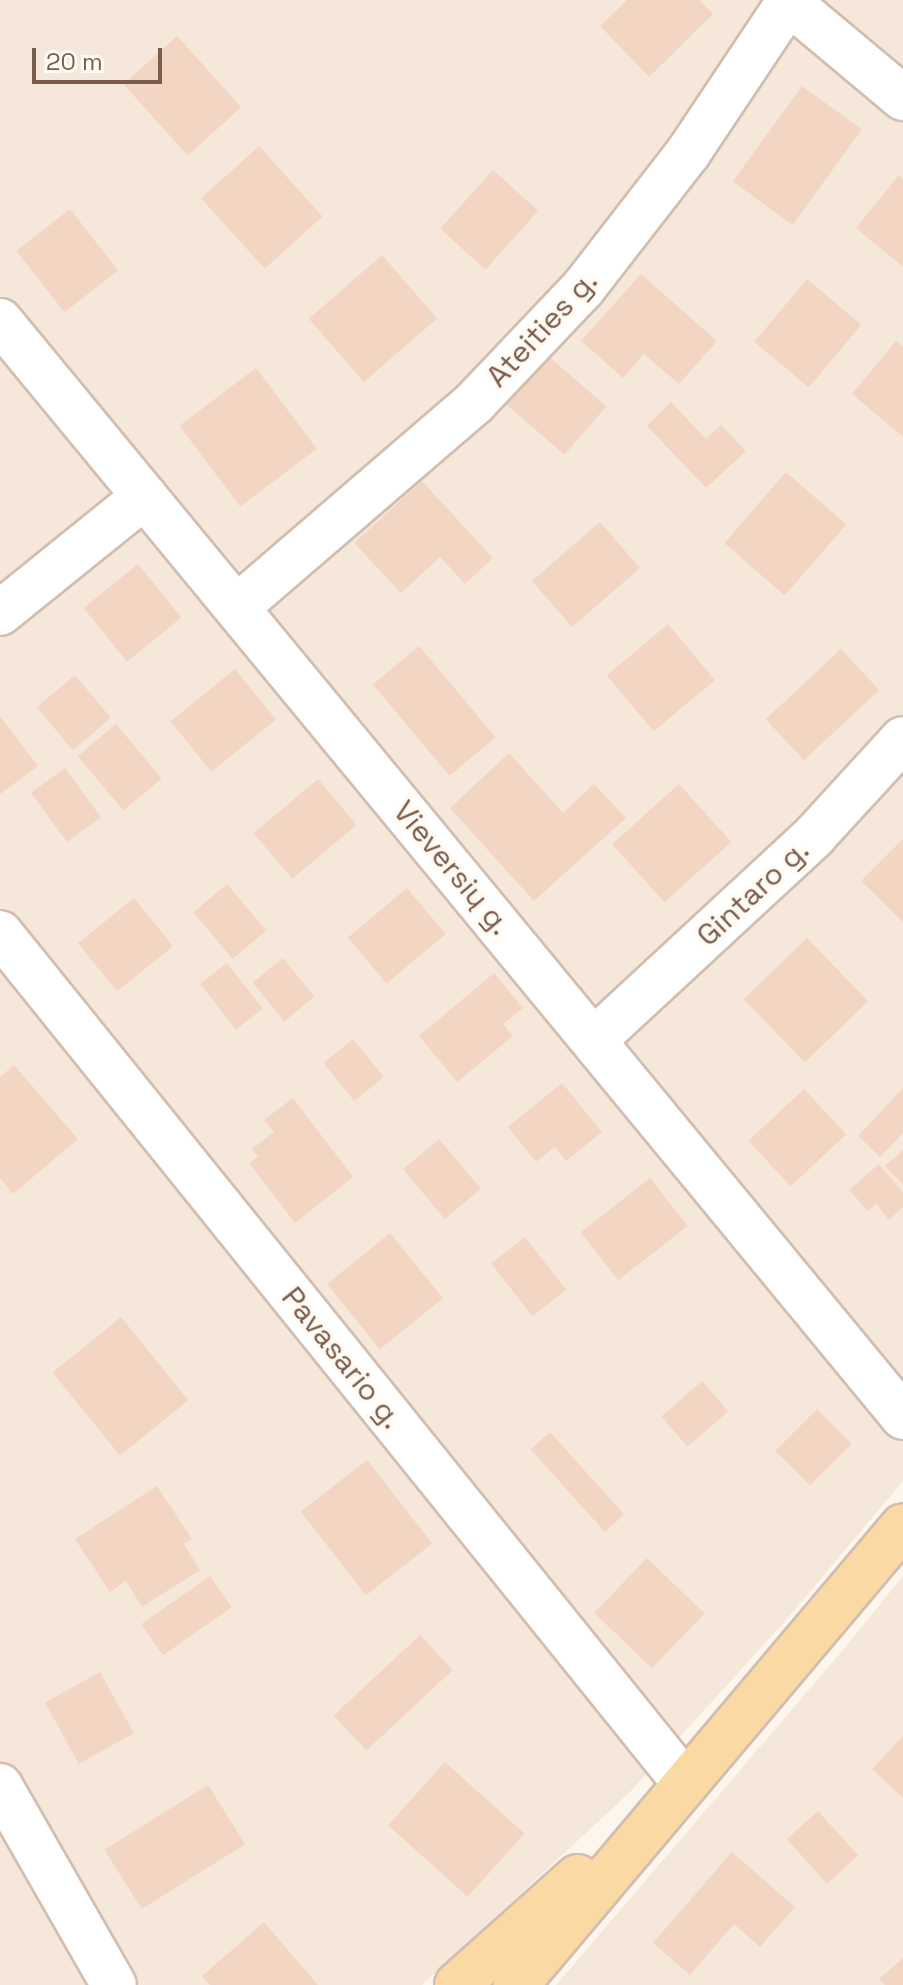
<!DOCTYPE html>
<meta charset="utf-8">
<style>
body{margin:0}
#map{position:relative;width:903px;height:1985px;overflow:hidden;background:#fdf6ec;font-family:"Space Grotesk",sans-serif}
div>[style]{position:absolute}
.residential>*{inset:0;background:#f5e8da}
.building>*{inset:0;background:#f3d5c3;transform-origin:0 0}
.roads{filter:drop-shadow(2px 0 #d1beb0) drop-shadow(-2px 0 #d1beb0) drop-shadow(0 2px #d1beb0) drop-shadow(0 -2px #d1beb0)}
.street>*{height:44px;margin:-22px;padding:0 22px;transform-origin:22px;border-radius:22px;background:#fff}
.primary>*{height:44px;margin:-22px;padding:0 22px;transform-origin:22px;border-radius:22px;background:#fbd9a5}
span{translate:-50% -50%;white-space:nowrap;text-align:center;line-height:1.15;-webkit-text-stroke:7px #fffaf3;paint-order:stroke}
.street-label{font-size:30px;color:#7a5c4d}
.scale{position:absolute;left:32px;top:48px;width:130px;height:36px;box-sizing:border-box;border:4px solid #7a5c4d;border-top:0;padding-left:10px;font-size:24px;line-height:28px;white-space:nowrap;color:#7a5c4d;-webkit-text-stroke:6px #fffaf3;paint-order:stroke}
</style>
<div id="map">
<div class="residential">
<i style="clip-path:polygon(0 0,903px 0,903px 1481px,786px 1620px,630px 1792px,422px 1985px,0 1985px)"></i>
<i style="clip-path:polygon(903px 1576px,903px 1985px,556px 1985px,842px 1651px)"></i>
</div>
<div class="building">
<i style="clip-path:polygon(627px 0,699px 0,713px 14px,649px 77px,600px 26px)"></i>
<i style="left:177px;top:36px;width:96px;height:72px;rotate:48deg"></i>
<i style="left:802px;top:86px;width:74px;height:118px;rotate:36deg"></i>
<i style="left:259px;top:146px;width:95px;height:78px;rotate:48deg"></i>
<i style="left:493px;top:170px;width:61px;height:79px;rotate:42deg"></i>
<i style="clip-path:polygon(899px 175px,903px 179px,903px 267px,856px 228px)"></i>
<i style="left:70px;top:209px;width:78px;height:68px;rotate:52deg"></i>
<i style="left:382px;top:255px;width:84px;height:97px;rotate:49deg"></i>
<i style="clip-path:polygon(641px 274px,717px 341px,679px 384px,644px 354px,623px 378px,581px 341px)"></i>
<i style="left:807px;top:279px;width:71px;height:82px;rotate:40deg"></i>
<i style="clip-path:polygon(896px 341px,903px 346px,903px 437px,852px 394px)"></i>
<i style="left:546px;top:354px;width:80px;height:64px;rotate:41deg"></i>
<i style="left:256px;top:368px;width:101px;height:96px;rotate:53deg"></i>
<i style="clip-path:polygon(671px 402px,706px 439px,721px 425px,746px 451px,706px 488px,647px 426px)"></i>
<i style="left:786px;top:472px;width:80px;height:94px;rotate:41deg"></i>
<i style="clip-path:polygon(422px 481px,493px 558px,465px 584px,440px 557px,401px 593px,354px 543px)"></i>
<i style="left:600px;top:522px;width:61px;height:90px;rotate:49deg"></i>
<i style="left:138px;top:564px;width:69px;height:70px;rotate:51deg"></i>
<i style="left:668px;top:624px;width:73px;height:80px;rotate:50deg"></i>
<i style="left:419px;top:646px;width:119px;height:60px;rotate:50deg"></i>
<i style="left:841px;top:649px;width:56px;height:103px;rotate:47deg"></i>
<i style="left:235px;top:669px;width:65px;height:83px;rotate:51deg"></i>
<i style="left:75px;top:675px;width:56px;height:50px;rotate:50deg"></i>
<i style="clip-path:polygon(0 716px,38px 766px,0 794px)"></i>
<i style="left:116px;top:724px;width:71px;height:50px;rotate:50deg"></i>
<i style="clip-path:polygon(509px 753px,563px 813px,594px 784px,626px 818px,534px 901px,450px 808px)"></i>
<i style="left:65px;top:768px;width:61px;height:42px;rotate:54deg"></i>
<i style="left:318px;top:779px;width:60px;height:84px;rotate:50deg"></i>
<i style="left:679px;top:784px;width:78px;height:90px;rotate:48deg"></i>
<i style="clip-path:polygon(903px 839px,903px 922px,861px 881px)"></i>
<i style="left:227px;top:884px;width:61px;height:44px;rotate:50deg"></i>
<i style="left:407px;top:888px;width:60px;height:77px;rotate:50deg"></i>
<i style="left:134px;top:898px;width:62px;height:72px;rotate:51deg"></i>
<i style="left:807px;top:938px;width:88px;height:88px;rotate:46deg"></i>
<i style="left:283px;top:958px;width:50px;height:39px;rotate:51deg"></i>
<i style="left:227px;top:963px;width:58px;height:34px;rotate:52deg"></i>
<i style="clip-path:polygon(494px 973px,523px 1008px,503px 1024px,513px 1036px,457px 1082px,419px 1036px)"></i>
<i style="left:353px;top:1039px;width:49px;height:38px;rotate:51deg"></i>
<i style="clip-path:polygon(14px 1065px,78px 1139px,13px 1194px,0 1178px,0 1077px)"></i>
<i style="clip-path:polygon(562px 1083px,602px 1132px,566px 1161px,555px 1147px,536px 1162px,508px 1127px)"></i>
<i style="clip-path:polygon(903px 1088px,903px 1133px,880px 1157px,858px 1136px)"></i>
<i style="left:804px;top:1089px;width:62px;height:76px;rotate:47deg"></i>
<i style="clip-path:polygon(293px 1098px,353px 1177px,295px 1223px,249px 1163px,258px 1157px,252px 1149px,274px 1132px,264px 1120px)"></i>
<i style="left:439px;top:1139px;width:65px;height:47px;rotate:50deg"></i>
<i style="clip-path:polygon(903px 1150px,903px 1185px,885px 1166px)"></i>
<i style="clip-path:polygon(879px 1164px,903px 1192px,903px 1207px,889px 1220px,876px 1204px,868px 1211px,849px 1190px)"></i>
<i style="left:650px;top:1178px;width:61px;height:88px;rotate:52deg"></i>
<i style="left:390px;top:1233px;width:84px;height:81px;rotate:51deg"></i>
<i style="left:525px;top:1237px;width:67px;height:43px;rotate:52deg"></i>
<i style="left:121px;top:1317px;width:107px;height:88px;rotate:51deg"></i>
<i style="left:702px;top:1381px;width:40px;height:54px;rotate:49deg"></i>
<i style="left:817px;top:1409px;width:49px;height:59px;rotate:45deg"></i>
<i style="left:550px;top:1432px;width:111px;height:26px;rotate:48deg"></i>
<i style="left:367px;top:1460px;width:106px;height:84px;rotate:52deg"></i>
<i style="clip-path:polygon(157px 1486px,192px 1539px,184px 1544px,200px 1570px,142px 1607px,126px 1581px,110px 1592px,75px 1539px)"></i>
<i style="left:647px;top:1558px;width:80px;height:76px;rotate:44deg"></i>
<i style="left:210px;top:1576px;width:38px;height:84px;rotate:55deg"></i>
<i style="left:420px;top:1635px;width:48px;height:118px;rotate:47deg"></i>
<i style="left:100px;top:1672px;width:70px;height:63px;rotate:61deg"></i>
<i style="clip-path:polygon(903px 1736px,903px 1798px,872px 1769px)"></i>
<i style="left:445px;top:1762px;width:107px;height:85px;rotate:42deg"></i>
<i style="left:208px;top:1785px;width:70px;height:122px;rotate:58deg"></i>
<i style="left:818px;top:1811px;width:60px;height:42px;rotate:48deg"></i>
<i style="clip-path:polygon(732px 1852px,795px 1907px,760px 1947px,734px 1924px,690px 1975px,653px 1943px)"></i>
<i style="clip-path:polygon(264px 1922px,318px 1985px,210px 1985px,202px 1976px)"></i>
<i style="clip-path:polygon(903px 1958px,903px 1985px,885px 1985px,879px 1979px)"></i>
</div>
<div class="roads">
<div class="street">
<i style="left:786px;top:0;width:153px;rotate:39.9deg"></i>
<i style="left:0;top:321px;width:1420px;rotate:50.51deg"></i>
<i style="left:237px;top:607px;width:314px;rotate:-40.7deg"></i>
<i style="left:475px;top:402px;width:158px;rotate:-46.5deg"></i>
<i style="left:584px;top:287px;width:170px;rotate:-52.2deg"></i>
<i style="left:688px;top:153px;width:184px;rotate:-56.3deg"></i>
<i style="left:0;top:613px;width:186px;rotate:-38.9deg"></i>
<i style="left:0;top:933px;width:1090px;rotate:51.14deg"></i>
<i style="left:594px;top:1040px;width:301px;rotate:-42.8deg"></i>
<i style="left:815px;top:835px;width:130px;rotate:-47.5deg"></i>
<i style="left:0;top:1786px;width:229px;rotate:60.2deg"></i>
</div>
<div class="primary">
<i style="left:457px;top:1985px;width:162px;rotate:-41.8deg"></i>
<i style="left:516px;top:1985px;width:600px;rotate:-49.86deg"></i>
</div>
</div>
<div class="street-label">
<span style="left:542px;top:329px;rotate:-47deg">Ateities g.</span>
<span style="left:452px;top:868px;rotate:50deg">Vieversių g.</span>
<span style="left:753px;top:893px;rotate:-43deg">Gintaro g.</span>
<span style="left:342px;top:1358px;rotate:51deg">Pavasario g.</span>
</div>
<div class="scale">20 m</div>
</div>
